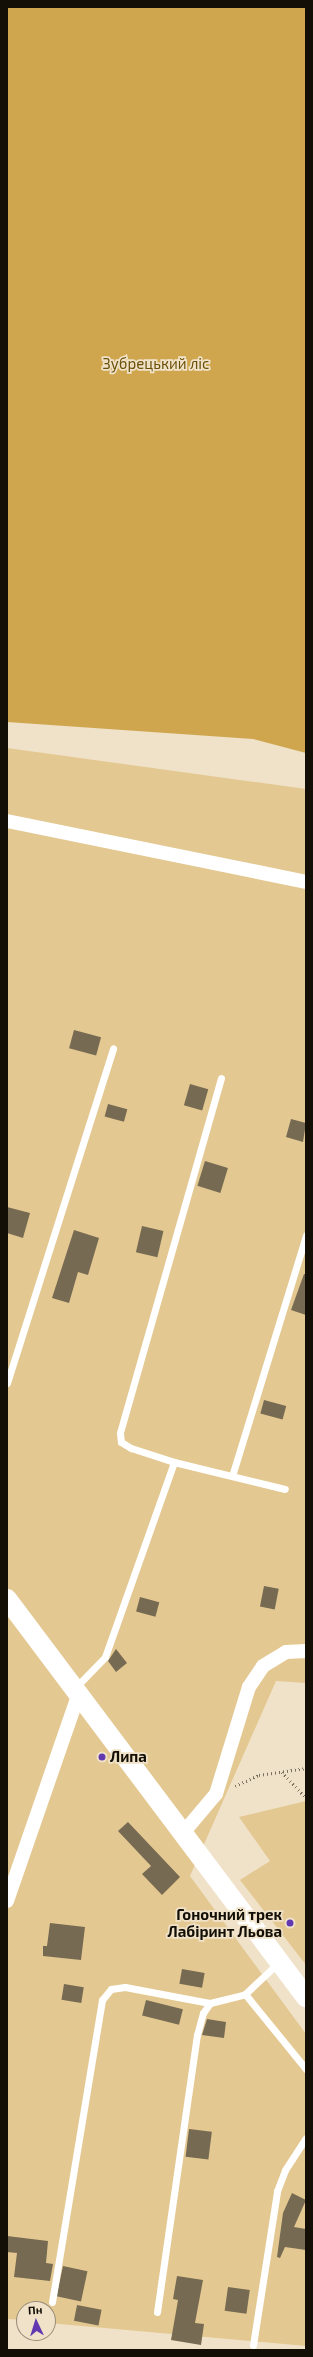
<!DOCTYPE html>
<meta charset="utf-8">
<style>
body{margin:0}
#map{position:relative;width:313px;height:2357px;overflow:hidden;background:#f0e2c8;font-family:"Exo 2",sans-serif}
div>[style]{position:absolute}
.green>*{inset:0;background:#e4c891}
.forest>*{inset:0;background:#cfa64d}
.building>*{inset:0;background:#766a52;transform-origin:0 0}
.path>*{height:2.5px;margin-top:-1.25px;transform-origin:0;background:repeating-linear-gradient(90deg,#797160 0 1px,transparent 0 4px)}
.lane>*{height:7px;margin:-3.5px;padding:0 3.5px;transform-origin:3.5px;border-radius:3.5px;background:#fff}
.street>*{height:14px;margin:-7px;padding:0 7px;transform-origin:7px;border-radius:7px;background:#fff}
.secondary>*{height:20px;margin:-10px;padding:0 10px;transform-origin:10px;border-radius:10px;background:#fff}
.dots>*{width:11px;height:11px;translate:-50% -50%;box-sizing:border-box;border:2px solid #f0e2c8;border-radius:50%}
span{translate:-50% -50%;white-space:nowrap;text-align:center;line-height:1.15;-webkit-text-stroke:3.5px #f0e2c8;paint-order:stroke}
.park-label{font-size:15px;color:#6b4f08}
.poi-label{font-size:15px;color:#130f06;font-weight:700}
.left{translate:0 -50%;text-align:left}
.right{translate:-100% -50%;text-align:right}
.frame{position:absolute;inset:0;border:8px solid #130f06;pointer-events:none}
.north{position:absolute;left:16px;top:2301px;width:40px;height:40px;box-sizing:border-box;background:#f0e2c8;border:1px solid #988e7a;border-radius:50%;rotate:356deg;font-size:11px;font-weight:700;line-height:16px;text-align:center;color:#130f06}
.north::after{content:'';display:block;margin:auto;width:14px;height:18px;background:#6138b0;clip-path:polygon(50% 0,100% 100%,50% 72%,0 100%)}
</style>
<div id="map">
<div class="green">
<i style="clip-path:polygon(7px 748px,306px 789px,306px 1683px,276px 1681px,190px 1876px,306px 2034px,306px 2346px,48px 2323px,48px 2309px,24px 2309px,24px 2320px,7px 2319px)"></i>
<i style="clip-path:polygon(306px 1801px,306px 1965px,240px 1880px,270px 1861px,239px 1817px)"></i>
</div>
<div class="forest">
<i style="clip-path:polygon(7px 7px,306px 7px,306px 753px,253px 739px,7px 722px)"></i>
</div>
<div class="building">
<i style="left:74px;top:1030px;width:28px;height:19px;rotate:15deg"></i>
<i style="left:190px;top:1084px;width:19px;height:22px;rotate:16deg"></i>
<i style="left:108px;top:1104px;width:20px;height:13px;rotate:15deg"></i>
<i style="clip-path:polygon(291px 1119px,306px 1123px,303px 1142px,286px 1137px)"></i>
<i style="left:205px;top:1161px;width:24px;height:26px;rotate:17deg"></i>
<i style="clip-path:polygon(7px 1207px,30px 1213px,23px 1238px,7px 1233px)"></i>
<i style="left:142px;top:1226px;width:22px;height:27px;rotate:13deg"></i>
<i style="clip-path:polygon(74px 1230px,99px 1238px,88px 1275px,78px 1272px,69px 1303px,52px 1298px)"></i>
<i style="clip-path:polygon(304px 1274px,306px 1274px,306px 1315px,291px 1310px)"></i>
<i style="left:264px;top:1400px;width:23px;height:14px;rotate:15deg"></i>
<i style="left:264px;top:1586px;width:15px;height:21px;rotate:11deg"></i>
<i style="left:140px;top:1597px;width:20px;height:15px;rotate:15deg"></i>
<i style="clip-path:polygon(116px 1649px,127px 1663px,116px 1672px,108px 1661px)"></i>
<i style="clip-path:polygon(128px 1822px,180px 1877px,162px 1895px,142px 1874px,151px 1866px,118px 1831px)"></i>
<i style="clip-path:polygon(50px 1923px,85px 1927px,81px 1960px,43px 1956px,43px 1946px,47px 1946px)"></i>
<i style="left:182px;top:1969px;width:23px;height:15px;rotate:10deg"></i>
<i style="left:64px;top:1984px;width:20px;height:16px;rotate:9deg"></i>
<i style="left:146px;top:2000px;width:38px;height:16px;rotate:14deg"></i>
<i style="clip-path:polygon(207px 2019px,226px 2022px,224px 2038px,202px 2035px)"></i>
<i style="left:189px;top:2129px;width:23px;height:28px;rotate:7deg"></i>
<i style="clip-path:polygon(292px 2193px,306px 2200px,294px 2227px,306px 2229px,306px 2250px,285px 2247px,280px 2258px,277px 2257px,283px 2213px)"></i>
<i style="clip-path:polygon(7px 2236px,48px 2241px,46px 2263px,53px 2264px,50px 2281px,14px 2277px,17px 2253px,7px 2252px)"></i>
<i style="left:63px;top:2266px;width:25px;height:31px;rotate:12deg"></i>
<i style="clip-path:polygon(177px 2276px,203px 2280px,195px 2323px,204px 2324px,201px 2345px,171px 2340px,178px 2300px,173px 2299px)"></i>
<i style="left:228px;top:2287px;width:22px;height:24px;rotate:8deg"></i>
<i style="left:77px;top:2305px;width:25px;height:16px;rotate:11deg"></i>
</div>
<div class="path">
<i style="left:282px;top:1772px;width:35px;rotate:47deg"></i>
<i style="left:235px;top:1786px;width:26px;rotate:-25deg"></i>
<i style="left:259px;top:1775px;width:48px;rotate:-8.5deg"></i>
</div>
<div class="lane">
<i style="left:221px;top:1078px;width:369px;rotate:105.9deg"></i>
<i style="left:120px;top:1433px;width:9px;rotate:84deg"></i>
<i style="left:121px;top:1442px;width:12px;rotate:31deg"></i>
<i style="left:131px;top:1448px;width:45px;rotate:18deg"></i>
<i style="left:174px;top:1462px;width:114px;rotate:13.7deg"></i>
<i style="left:7px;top:1383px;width:351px;rotate:-72.4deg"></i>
<i style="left:232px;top:1476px;width:252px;rotate:-72.9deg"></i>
<i style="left:75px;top:1688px;width:43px;rotate:-45.9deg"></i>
<i style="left:105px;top:1657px;width:207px;rotate:-70.5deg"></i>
<i style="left:245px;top:1994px;width:97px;rotate:50.9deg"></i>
<i style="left:52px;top:2302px;width:306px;rotate:-80.6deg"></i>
<i style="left:102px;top:2000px;width:14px;rotate:-51deg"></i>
<i style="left:111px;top:1989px;width:14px;rotate:-8deg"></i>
<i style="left:125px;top:1987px;width:86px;rotate:10.7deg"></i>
<i style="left:157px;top:2312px;width:280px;rotate:-81.8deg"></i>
<i style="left:197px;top:2035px;width:23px;rotate:-75deg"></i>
<i style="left:203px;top:2013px;width:12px;rotate:-55deg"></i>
<i style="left:210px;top:2003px;width:36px;rotate:-14deg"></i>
<i style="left:245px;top:1994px;width:45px;rotate:-43.2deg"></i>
<i style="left:253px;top:2345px;width:156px;rotate:-81.1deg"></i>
<i style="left:277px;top:2191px;width:22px;rotate:-69deg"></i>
<i style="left:285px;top:2170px;width:38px;rotate:-57deg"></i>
</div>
<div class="street">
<i style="left:7px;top:821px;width:305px;rotate:11.5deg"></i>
<i style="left:183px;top:1833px;width:51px;rotate:-49.8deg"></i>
<i style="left:216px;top:1794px;width:112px;rotate:-72.9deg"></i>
<i style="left:249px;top:1687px;width:25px;rotate:-56deg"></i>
<i style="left:263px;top:1666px;width:27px;rotate:-31deg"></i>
<i style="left:286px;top:1652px;width:20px;rotate:-3deg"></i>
<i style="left:7px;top:1901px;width:220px;rotate:-70.9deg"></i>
</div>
<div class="secondary">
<i style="left:7px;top:1599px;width:498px;rotate:53.1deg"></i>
</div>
<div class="dots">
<i style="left:102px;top:1757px;background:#6138b0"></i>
<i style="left:290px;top:1923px;background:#6138b0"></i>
</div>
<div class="park-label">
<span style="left:156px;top:364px">Зубрецький ліс</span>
</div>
<div class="poi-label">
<span class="left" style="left:110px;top:1757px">Липа</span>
<span class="right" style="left:282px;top:1923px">Гоночний трек<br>Лабіринт Льова</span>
</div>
<div class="frame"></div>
<div class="north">Пн</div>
</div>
